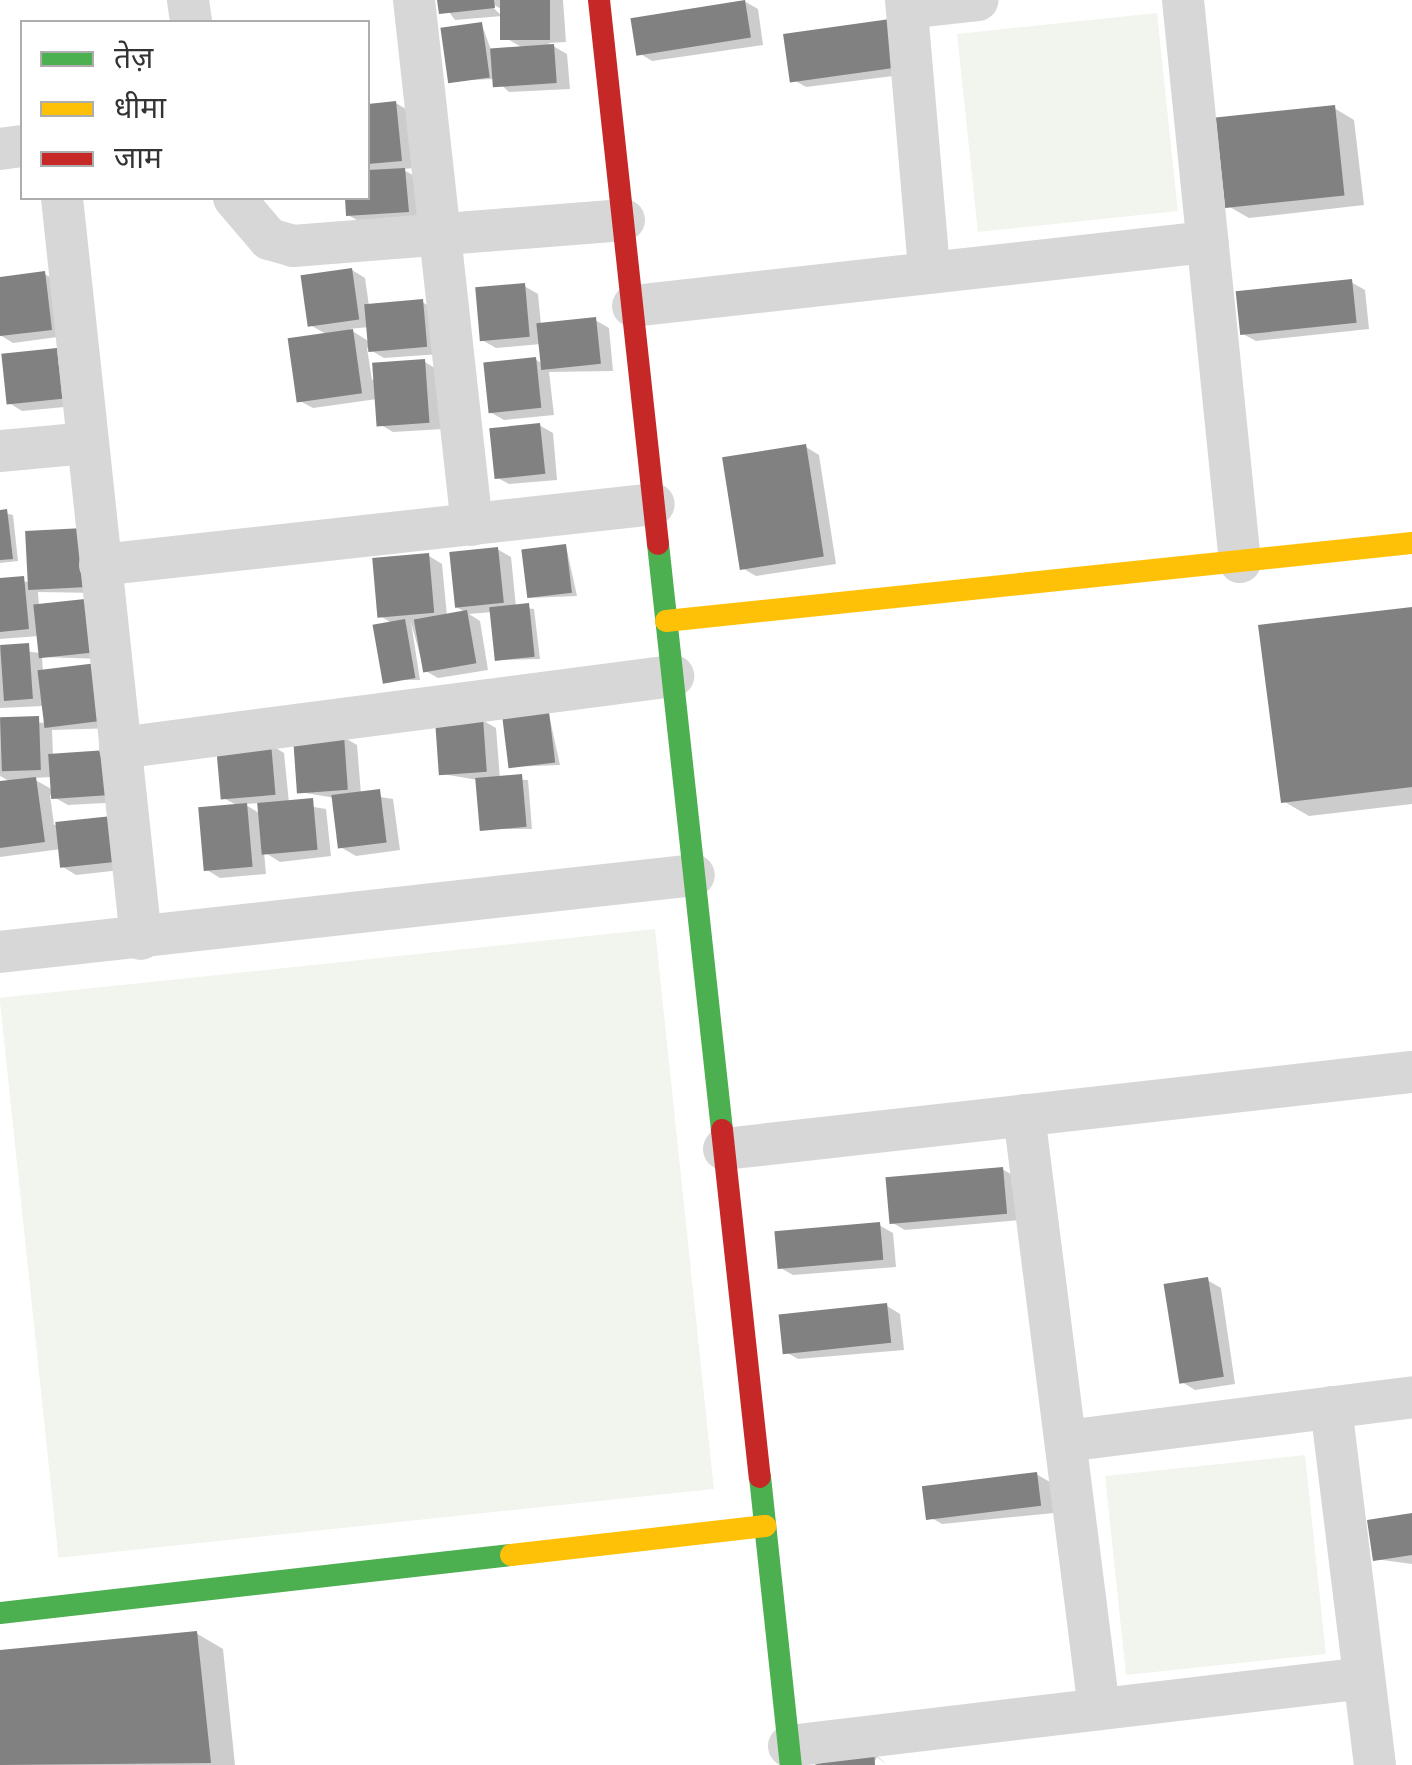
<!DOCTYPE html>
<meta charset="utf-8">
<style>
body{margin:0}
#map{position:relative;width:1412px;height:1765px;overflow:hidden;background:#fff;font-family:Quicksand,"Noto Sans Devanagari",sans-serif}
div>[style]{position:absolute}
.green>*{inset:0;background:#f1f5ed;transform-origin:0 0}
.shadow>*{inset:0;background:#0003}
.building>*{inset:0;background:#818181;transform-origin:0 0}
.street>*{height:42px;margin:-21px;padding:0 21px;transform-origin:21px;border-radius:21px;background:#d7d7d7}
.fast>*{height:22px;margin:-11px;padding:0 11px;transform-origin:11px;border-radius:11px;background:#4caf50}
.slow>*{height:22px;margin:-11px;padding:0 11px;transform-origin:11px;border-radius:11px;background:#ffc107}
.jam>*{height:22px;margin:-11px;padding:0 11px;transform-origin:11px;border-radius:11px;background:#c62828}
span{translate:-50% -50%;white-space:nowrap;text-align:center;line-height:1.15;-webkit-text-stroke:10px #fff;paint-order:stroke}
.legend{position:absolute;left:20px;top:20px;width:350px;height:180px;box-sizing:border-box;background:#fff;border:2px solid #adadad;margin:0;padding:12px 18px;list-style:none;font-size:30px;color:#333}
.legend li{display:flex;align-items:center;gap:20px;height:50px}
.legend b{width:50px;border:2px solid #adadad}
</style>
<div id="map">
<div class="green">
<i style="left:1157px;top:13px;width:199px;height:201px;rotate:84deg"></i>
<i style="left:655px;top:929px;width:563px;height:659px;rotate:84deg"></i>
<i style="left:1305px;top:1455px;width:200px;height:201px;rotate:84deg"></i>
</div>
<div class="shadow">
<i style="clip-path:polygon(440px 0,563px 0,566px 42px,548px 43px,567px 54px,570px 89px,509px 92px,495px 79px,449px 81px,482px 25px,491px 50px,523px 48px,506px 38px,503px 10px,485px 0,502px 16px,455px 20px)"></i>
<i style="clip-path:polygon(744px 1px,758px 9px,763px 45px,652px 61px,639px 53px)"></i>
<i style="clip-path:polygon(786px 36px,909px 74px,806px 87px,792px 79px)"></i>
<i style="clip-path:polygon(396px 103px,409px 111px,415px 168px,402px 169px,418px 178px,422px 219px,362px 223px,348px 215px,347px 198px,368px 198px,368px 106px)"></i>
<i style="clip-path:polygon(1334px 108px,1354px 120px,1364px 205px,1249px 218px,1228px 206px)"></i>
<i style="clip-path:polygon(evenodd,352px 270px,365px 278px,369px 306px,422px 302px,436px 310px,440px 354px,384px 358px,367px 348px,372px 380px,425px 362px,438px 370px,443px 429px,393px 432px,379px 424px,377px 399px,313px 408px,300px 401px,328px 335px,310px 325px,352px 270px,369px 327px,370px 342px,349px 329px,369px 327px)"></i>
<i style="clip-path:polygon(44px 274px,58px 281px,65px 336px,13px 343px,0 335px,0 279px)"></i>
<i style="clip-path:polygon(1351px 282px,1365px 290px,1369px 329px,1256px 341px,1243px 334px)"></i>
<i style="clip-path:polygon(524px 286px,538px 294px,541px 325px,595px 320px,609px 328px,613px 371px,549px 372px,554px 415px,504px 420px,490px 412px,535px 359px,543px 364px,541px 344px,496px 348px,482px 340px)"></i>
<i style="clip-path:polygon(70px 359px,75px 406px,22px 411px,9px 403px)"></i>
<i style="clip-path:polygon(539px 425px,553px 433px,557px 480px,509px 484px,496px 477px)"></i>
<i style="clip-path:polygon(806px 447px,819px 455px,836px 564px,756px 576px,742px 568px)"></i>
<i style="clip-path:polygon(0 512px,13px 515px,18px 561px,0 563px)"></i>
<i style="clip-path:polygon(evenodd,28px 533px,100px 593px,38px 592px,39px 606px,103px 659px,42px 657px,43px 672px,116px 728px,52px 730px,53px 755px,123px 802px,68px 805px,50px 795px,54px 825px,111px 819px,130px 869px,76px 875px,63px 867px,61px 849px,0 857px,0 784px,11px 782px,0 776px,0 720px,46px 723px,44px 706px,0 708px,0 648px,40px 653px,39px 636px,0 639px,0 580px,30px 582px,28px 533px,53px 777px,53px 790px,32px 778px,53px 777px)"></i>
<i style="clip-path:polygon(566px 546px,577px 596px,529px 598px)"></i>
<i style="clip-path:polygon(497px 549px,511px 557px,516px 607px,534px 609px,540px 659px,498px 660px,492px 612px,469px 614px,480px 621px,488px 670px,438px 678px,424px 670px,411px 622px,420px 680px,383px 680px,392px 623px,380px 616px,429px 556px,442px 564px,447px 616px,467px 613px,456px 607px)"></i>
<i style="clip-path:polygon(1412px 610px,1412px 804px,1309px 816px,1283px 801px)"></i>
<i style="clip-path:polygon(549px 715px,560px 765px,510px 767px)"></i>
<i style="clip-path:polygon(482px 720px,496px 728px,500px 779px,528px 780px,532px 829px,482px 829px,478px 780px,442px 774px)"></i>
<i style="clip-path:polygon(343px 737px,357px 745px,361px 794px,393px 799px,400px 850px,356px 856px,342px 848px,335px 798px,300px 792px)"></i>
<i style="clip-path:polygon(evenodd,271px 745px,284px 753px,289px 803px,326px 809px,331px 856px,280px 862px,264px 852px,266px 874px,220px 878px,207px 870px,238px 806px,222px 797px,271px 745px,260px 803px,261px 814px,244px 804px,260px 803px)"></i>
<i style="clip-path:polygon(1002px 1169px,1016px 1177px,1020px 1220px,905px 1230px,891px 1222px)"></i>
<i style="clip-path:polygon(879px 1225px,893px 1233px,896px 1267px,793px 1275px,779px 1267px)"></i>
<i style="clip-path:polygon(1207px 1280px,1221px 1288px,1235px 1384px,1195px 1390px,1182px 1382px)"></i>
<i style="clip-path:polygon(887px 1306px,900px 1314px,904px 1350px,798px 1359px,784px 1351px)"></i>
<i style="clip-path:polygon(1036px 1474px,1050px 1482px,1054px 1513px,942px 1524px,928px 1516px)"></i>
<i style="clip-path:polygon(1412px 1516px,1412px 1564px,1375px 1559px)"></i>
<i style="clip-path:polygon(196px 1633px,223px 1649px,235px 1765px,0 1765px,0 1653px)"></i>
<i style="clip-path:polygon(873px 1752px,887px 1765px,877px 1757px,873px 1765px,816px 1765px,815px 1757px)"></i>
</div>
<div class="building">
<i style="clip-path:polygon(437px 0,494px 0,495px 8px,439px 14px)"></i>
<i style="left:500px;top:0;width:50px;height:40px"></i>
<i style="left:745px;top:0;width:38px;height:116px;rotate:81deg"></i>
<i style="left:890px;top:19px;width:49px;height:108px;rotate:82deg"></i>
<i style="left:482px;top:22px;width:56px;height:42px;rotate:82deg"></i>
<i style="left:554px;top:44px;width:39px;height:64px;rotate:86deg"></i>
<i style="clip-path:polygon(396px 101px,402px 161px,368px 164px,368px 104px)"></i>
<i style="left:1335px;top:105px;width:91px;height:120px;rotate:84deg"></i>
<i style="clip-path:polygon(405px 168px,409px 212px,346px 216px,345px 198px,368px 198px,368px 170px)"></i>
<i style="left:352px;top:268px;width:52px;height:52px;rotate:82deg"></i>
<i style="clip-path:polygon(45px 271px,52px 330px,0 336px,0 277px)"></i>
<i style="left:1352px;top:279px;width:44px;height:117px;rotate:84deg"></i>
<i style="left:525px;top:283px;width:54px;height:50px;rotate:85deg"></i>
<i style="left:423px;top:299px;width:48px;height:59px;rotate:85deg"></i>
<i style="left:596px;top:317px;width:47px;height:60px;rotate:84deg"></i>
<i style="left:353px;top:329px;width:65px;height:66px;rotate:82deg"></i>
<i style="left:57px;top:348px;width:51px;height:56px;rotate:84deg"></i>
<i style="left:536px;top:357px;width:51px;height:53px;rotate:84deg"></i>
<i style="left:425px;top:359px;width:64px;height:53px;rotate:86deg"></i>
<i style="left:540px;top:423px;width:51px;height:51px;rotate:84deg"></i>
<i style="left:806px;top:444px;width:114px;height:85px;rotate:81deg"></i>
<i style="clip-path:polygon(7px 509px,13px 559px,0 560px,0 510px)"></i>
<i style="left:84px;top:528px;width:59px;height:59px;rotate:87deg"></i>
<i style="left:566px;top:544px;width:49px;height:45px;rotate:83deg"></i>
<i style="left:498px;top:547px;width:56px;height:49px;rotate:84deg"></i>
<i style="left:429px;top:553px;width:60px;height:57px;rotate:85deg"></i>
<i style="clip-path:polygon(24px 576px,29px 629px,0 632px,0 578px)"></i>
<i style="left:85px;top:599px;width:54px;height:52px;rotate:84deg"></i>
<i style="left:529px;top:603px;width:54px;height:40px;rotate:84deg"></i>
<i style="clip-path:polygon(1412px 607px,1412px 787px,1281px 803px,1258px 625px)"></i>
<i style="left:467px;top:610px;width:54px;height:54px;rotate:80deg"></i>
<i style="left:405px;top:619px;width:60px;height:33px;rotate:80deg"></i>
<i style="left:29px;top:643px;width:56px;height:29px;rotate:86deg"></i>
<i style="left:97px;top:663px;width:58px;height:60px;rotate:83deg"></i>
<i style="left:549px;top:712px;width:51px;height:47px;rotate:83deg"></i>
<i style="left:39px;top:716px;width:54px;height:39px;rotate:88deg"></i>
<i style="left:483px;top:718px;width:54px;height:48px;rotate:86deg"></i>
<i style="left:344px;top:735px;width:55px;height:51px;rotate:86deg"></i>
<i style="left:271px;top:743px;width:52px;height:55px;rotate:85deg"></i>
<i style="left:107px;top:750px;width:45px;height:59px;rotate:86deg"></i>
<i style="left:522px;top:774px;width:53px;height:47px;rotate:85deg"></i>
<i style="clip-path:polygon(36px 777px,45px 842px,0 848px,0 781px)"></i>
<i style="left:380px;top:789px;width:54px;height:49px;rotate:83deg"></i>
<i style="left:313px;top:798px;width:52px;height:56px;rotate:85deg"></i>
<i style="left:247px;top:803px;width:64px;height:49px;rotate:85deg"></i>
<i style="left:112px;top:816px;width:46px;height:57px;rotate:84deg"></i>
<i style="left:1003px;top:1167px;width:47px;height:118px;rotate:85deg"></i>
<i style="left:880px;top:1222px;width:38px;height:106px;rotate:85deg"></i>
<i style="left:1208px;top:1277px;width:101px;height:45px;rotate:81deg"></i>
<i style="left:887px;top:1303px;width:40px;height:109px;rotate:84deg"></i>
<i style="left:1037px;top:1472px;width:34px;height:116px;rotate:83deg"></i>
<i style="clip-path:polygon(1412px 1513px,1412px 1555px,1373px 1561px,1367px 1520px)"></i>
<i style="clip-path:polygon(197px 1631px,211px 1763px,0 1765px,0 1650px)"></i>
<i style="clip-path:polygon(874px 1749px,875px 1765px,814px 1765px)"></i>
</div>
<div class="street">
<i style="left:188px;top:0;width:22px;rotate:82deg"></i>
<i style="left:414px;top:0;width:528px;rotate:83.7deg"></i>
<i style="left:906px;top:0;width:271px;rotate:85.1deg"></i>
<i style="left:1183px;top:0;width:565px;rotate:84.21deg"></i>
<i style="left:907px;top:8px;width:71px;rotate:-6.4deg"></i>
<i style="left:0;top:149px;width:22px;rotate:-8deg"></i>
<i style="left:62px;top:198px;width:745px;rotate:83.91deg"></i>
<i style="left:234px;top:198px;width:54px;rotate:49.5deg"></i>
<i style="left:269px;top:239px;width:25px;rotate:16deg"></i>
<i style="left:293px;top:246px;width:332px;rotate:-4.5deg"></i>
<i style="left:633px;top:306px;width:578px;rotate:-6.36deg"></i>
<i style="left:0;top:451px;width:86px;rotate:-5.3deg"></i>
<i style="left:100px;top:565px;width:557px;rotate:-6.28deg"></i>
<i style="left:120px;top:748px;width:558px;rotate:-7.42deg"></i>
<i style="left:0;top:952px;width:698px;rotate:-6.33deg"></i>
<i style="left:1024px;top:1115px;width:599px;rotate:82.8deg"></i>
<i style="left:724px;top:1149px;width:692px;rotate:-6.39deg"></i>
<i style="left:1331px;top:1407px;width:361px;rotate:83deg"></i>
<i style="left:1066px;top:1441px;width:349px;rotate:-7.2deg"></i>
<i style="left:789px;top:1746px;width:579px;rotate:-6.74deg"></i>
</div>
<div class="fast">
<i style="left:658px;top:544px;width:589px;rotate:83.77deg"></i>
<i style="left:760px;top:1477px;width:290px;rotate:83.9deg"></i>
<i style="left:0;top:1613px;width:514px;rotate:-6.48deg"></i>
</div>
<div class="slow">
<i style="left:666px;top:621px;width:750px;rotate:-5.97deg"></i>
<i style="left:511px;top:1555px;width:256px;rotate:-6.5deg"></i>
</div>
<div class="jam">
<i style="left:599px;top:0;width:547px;rotate:83.81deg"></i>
<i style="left:722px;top:1130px;width:349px;rotate:83.8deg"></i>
</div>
<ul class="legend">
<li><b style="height:12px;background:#4caf50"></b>तेज़</li>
<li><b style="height:12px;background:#ffc107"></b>धीमा</li>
<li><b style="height:12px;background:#c62828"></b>जाम</li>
</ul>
</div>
